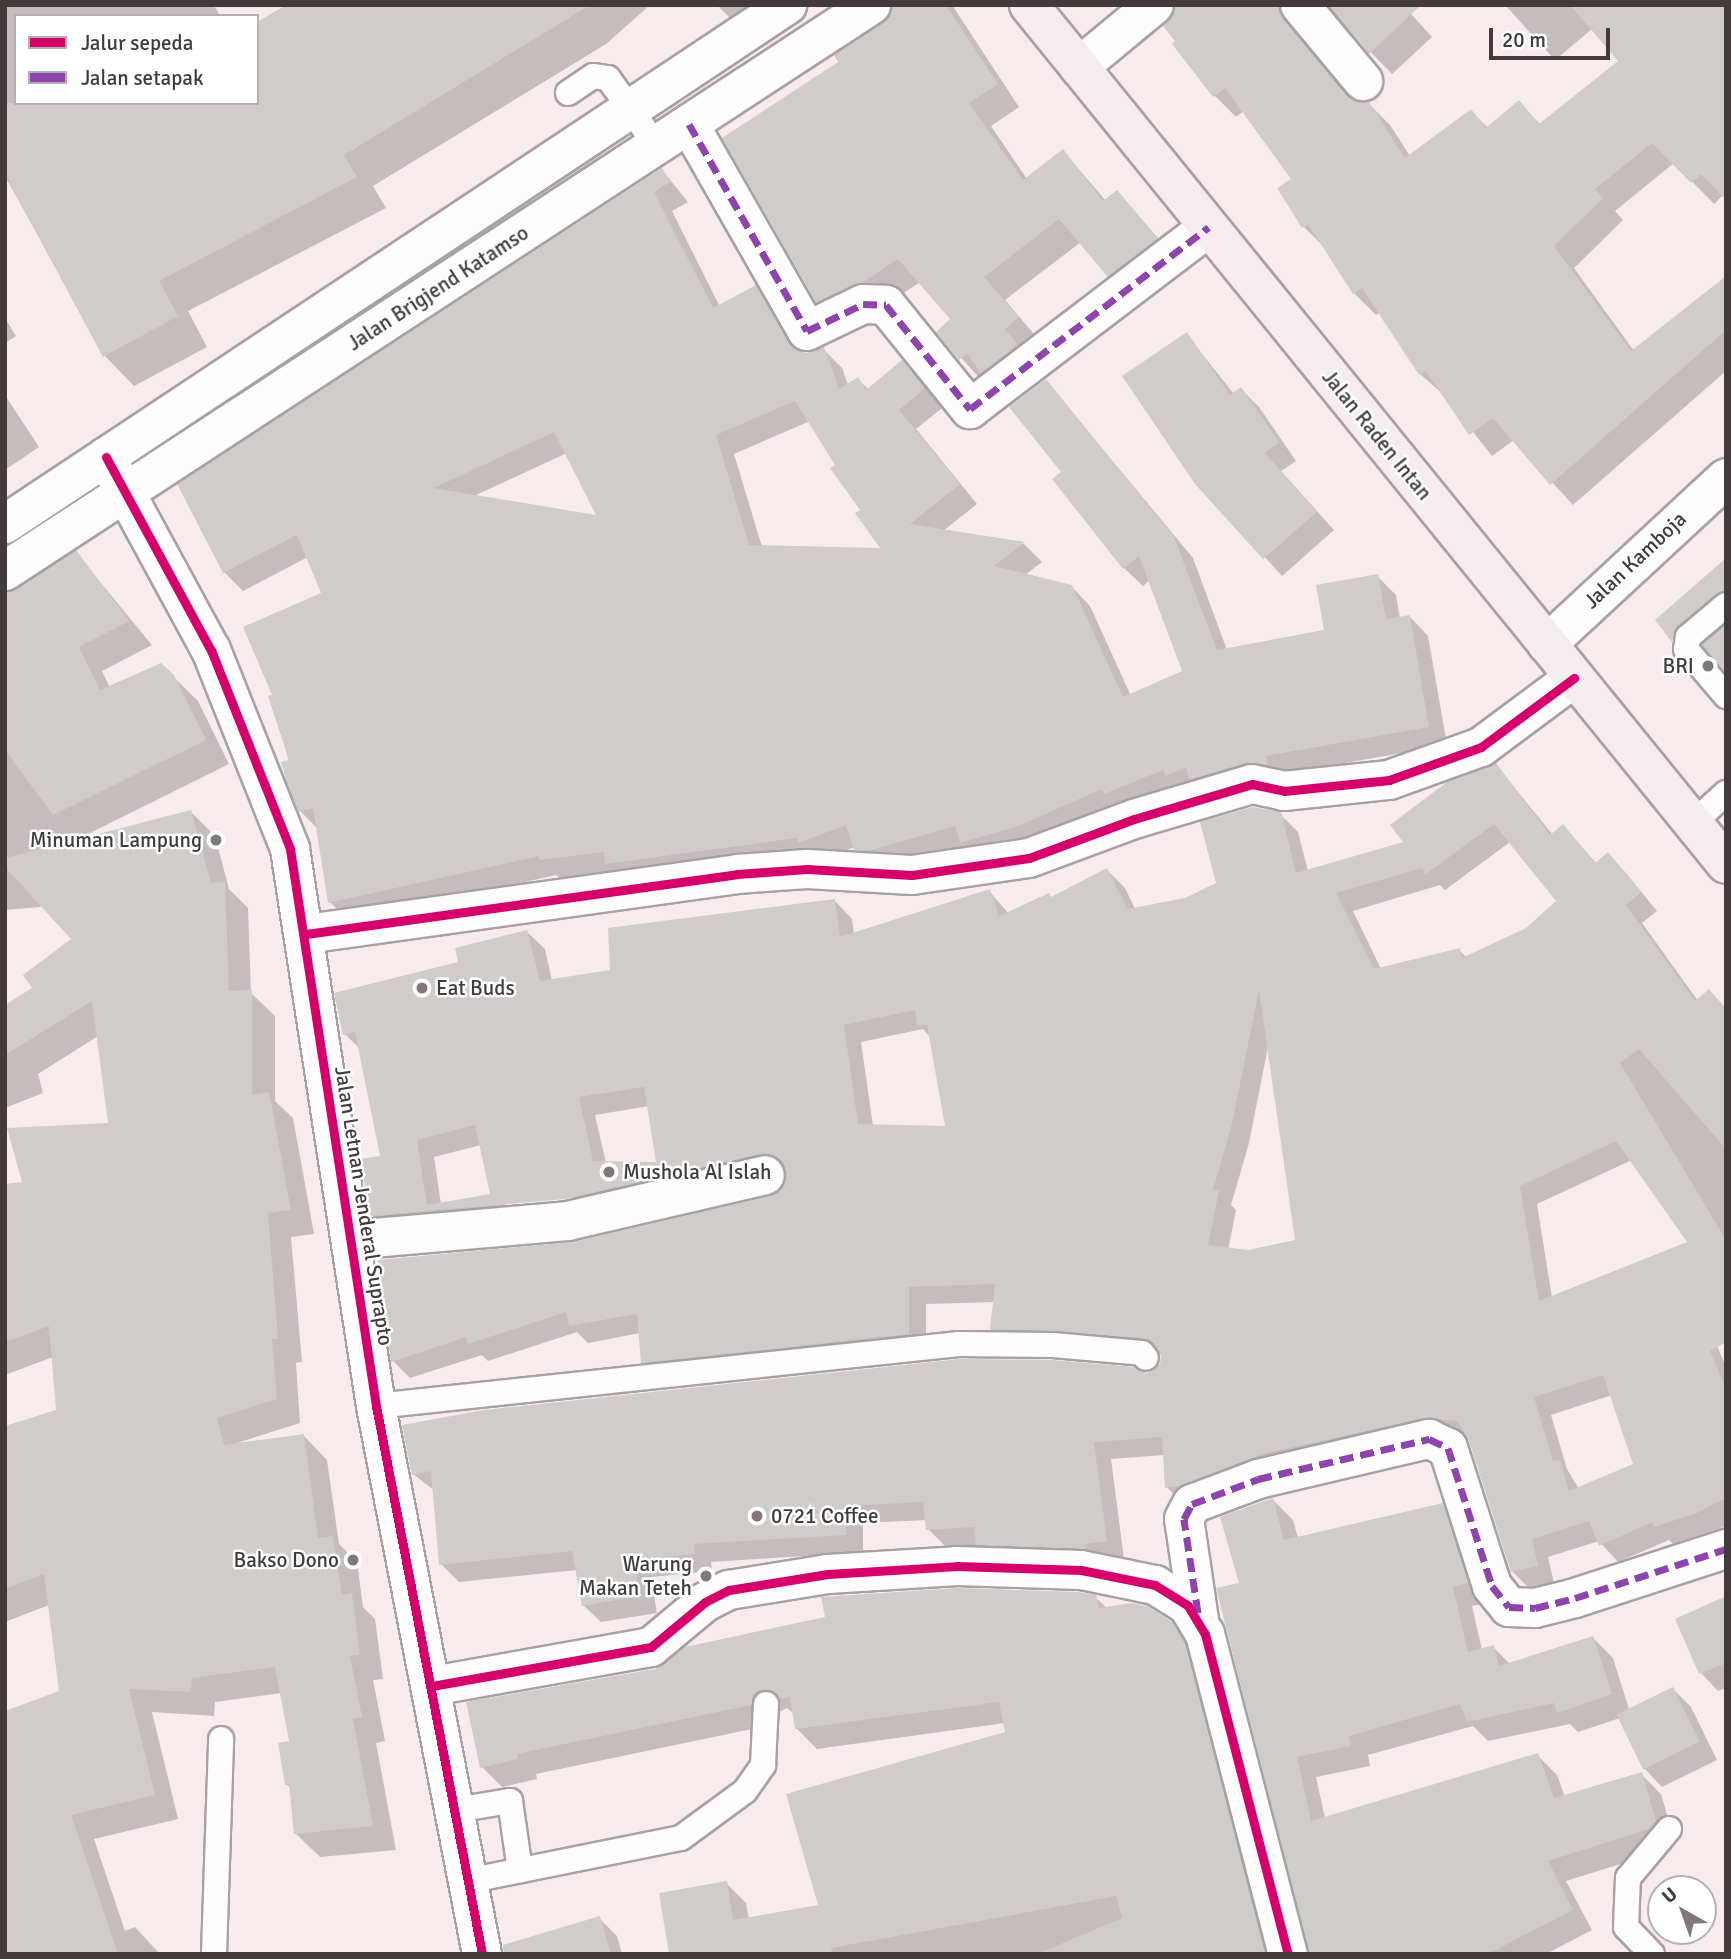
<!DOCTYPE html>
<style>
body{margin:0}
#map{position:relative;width:1731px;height:1959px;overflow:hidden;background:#f7ebee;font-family:Signika,sans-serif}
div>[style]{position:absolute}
.shadow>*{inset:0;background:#0003}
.building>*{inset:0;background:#cfccca;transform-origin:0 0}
.roads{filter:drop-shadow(2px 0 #a9a0a2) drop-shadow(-2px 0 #a9a0a2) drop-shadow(0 2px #a9a0a2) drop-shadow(0 -2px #a9a0a2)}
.lane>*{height:24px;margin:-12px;padding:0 12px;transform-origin:12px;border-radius:12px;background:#fefcfc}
.street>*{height:38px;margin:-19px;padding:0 19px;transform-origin:19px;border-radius:19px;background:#fefcfc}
.secondary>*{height:38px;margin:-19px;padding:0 19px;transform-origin:19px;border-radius:19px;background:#fefcfc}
.primary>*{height:38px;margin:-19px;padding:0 19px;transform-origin:19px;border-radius:19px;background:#f5ecef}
.quiet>*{height:7px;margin-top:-3.5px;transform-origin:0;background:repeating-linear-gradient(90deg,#8e44ad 0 14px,transparent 0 21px)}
.cycleway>*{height:9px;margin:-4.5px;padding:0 4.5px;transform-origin:4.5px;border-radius:4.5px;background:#d6006c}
.dots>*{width:19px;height:19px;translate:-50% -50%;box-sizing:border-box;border:4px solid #fff;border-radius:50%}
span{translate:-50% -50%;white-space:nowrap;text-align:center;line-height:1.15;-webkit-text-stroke:5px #fff;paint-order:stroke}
.street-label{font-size:21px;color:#433a3c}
.poi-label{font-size:21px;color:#433a3c}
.right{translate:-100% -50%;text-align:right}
.left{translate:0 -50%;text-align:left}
.frame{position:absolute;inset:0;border:7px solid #433a3c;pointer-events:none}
.legend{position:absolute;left:14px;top:14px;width:245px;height:91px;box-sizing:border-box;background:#fff;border:2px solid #b4b0b1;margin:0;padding:9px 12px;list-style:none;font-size:21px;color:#433a3c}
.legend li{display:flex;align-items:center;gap:14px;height:35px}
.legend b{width:35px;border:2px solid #b4b0b1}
.north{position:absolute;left:1647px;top:1875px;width:70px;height:70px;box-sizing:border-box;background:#fff;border:2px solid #b4b0b1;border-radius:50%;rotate:320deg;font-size:19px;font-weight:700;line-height:28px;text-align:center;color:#433a3c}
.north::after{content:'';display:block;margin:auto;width:24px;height:32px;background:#82787a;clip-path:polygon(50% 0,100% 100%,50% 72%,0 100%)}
.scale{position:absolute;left:1489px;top:28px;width:121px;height:32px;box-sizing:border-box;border:4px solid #433a3c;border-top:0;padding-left:9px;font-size:21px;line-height:24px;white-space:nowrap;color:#433a3c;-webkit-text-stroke:5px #fff;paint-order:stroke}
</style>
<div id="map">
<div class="shadow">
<i style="clip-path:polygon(5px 5px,214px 5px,220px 16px,16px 16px,16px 103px,257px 103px,290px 5px,650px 5px,606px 44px,373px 186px,386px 208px,188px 311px,207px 347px,134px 386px,104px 355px,5px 176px)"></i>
<i style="clip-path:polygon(717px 5px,774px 5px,744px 32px)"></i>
<i style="clip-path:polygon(893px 5px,952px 5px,1019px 107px,991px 126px,1027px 179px,1063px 151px,1106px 201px,1117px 192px,1179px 262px,1132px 298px,1081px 242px,1005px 300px,1040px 341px,983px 382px,938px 332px,952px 320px,920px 282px,886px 305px,840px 324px,817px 301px,841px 62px,885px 24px)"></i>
<i style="clip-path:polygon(1175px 5px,1317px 5px,1300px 20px,1304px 42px,1354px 102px,1368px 103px,1390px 125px,1410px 156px,1471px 111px,1488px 128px,1519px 103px,1541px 125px,1619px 62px,1592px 29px,1555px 60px,1505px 5px,1726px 5px,1723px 195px,1714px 204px,1674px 163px,1615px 211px,1623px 220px,1574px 268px,1634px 351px,1726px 278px,1726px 371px,1573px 505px,1514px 440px,1492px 456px,1444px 395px,1420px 374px,1380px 312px,1376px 315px,1354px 293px,1325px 248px,1304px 227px,1293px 180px,1244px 111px,1236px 117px,1215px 96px)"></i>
<i style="clip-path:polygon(1325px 5px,1403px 5px,1432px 37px,1392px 74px)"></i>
<i style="clip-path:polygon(evenodd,662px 170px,688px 202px,672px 211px,720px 307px,755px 287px,774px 306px,803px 354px,823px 349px,842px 368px,848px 385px,858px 379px,869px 390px,902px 362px,921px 381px,942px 408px,916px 429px,977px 504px,943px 531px,1024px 544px,1042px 562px,1025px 575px,1071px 586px,1090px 606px,1131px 696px,1185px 672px,1150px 580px,1143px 586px,1124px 568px,1064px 473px,1046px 381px,1193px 558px,1227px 650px,1326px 632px,1377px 576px,1396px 595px,1400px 619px,1410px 617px,1428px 636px,1447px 745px,1283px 774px,981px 861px,966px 847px,889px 869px,874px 868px,855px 847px,819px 860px,560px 878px,556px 875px,349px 921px,330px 902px,318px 829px,300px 811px,274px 696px,323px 594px,308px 557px,243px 591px,224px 572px,662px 170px,810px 421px,837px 465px,884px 550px,762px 547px,734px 454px,810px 421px,662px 170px,567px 453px,600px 517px,474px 496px,567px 453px)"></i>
<i style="clip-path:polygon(5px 318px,16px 336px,5px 343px)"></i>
<i style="clip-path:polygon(1186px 334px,1234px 394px,1241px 389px,1259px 407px,1296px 461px,1281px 471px,1334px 530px,1282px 576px,1196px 482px)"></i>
<i style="clip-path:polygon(5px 395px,39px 447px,5px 470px)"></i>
<i style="clip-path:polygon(76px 553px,152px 645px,102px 671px,110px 688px,161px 665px,198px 701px,229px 764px,76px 840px,191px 812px,215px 836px,229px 889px,248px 908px,251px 993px,275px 1016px,275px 1101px,293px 1118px,314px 1234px,291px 1237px,302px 1362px,296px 1363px,300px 1423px,237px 1443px,303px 1435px,327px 1460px,339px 1544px,357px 1562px,363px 1607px,375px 1619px,383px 1679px,373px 1680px,385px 1741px,376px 1743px,396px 1850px,320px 1857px,295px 1833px,291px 1788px,286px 1784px,291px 1742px,281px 1693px,215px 1702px,214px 1716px,152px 1712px,178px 1819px,94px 1839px,125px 1931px,135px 1927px,160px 1954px,5px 1954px,61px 1692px,49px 1605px,5px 1622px,5px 1427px,58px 1411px,53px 1357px,5px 1375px,5px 1284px,24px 1183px,110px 1125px,98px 1036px,38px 1074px,43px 1093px,5px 1108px,5px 1007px,35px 988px,74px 939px,38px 900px,41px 907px,5px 910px,5px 597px)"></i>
<i style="clip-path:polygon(1726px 560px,1726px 672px,1715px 658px,1707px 675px,1657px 620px)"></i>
<i style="clip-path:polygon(evenodd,1496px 765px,1553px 835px,1563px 826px,1597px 864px,1608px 855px,1625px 872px,1657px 911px,1642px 923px,1698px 1001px,1709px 991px,1726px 1008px,1726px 1285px,1632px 1160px,1537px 1204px,1552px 1298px,1685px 1270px,1726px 1367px,1726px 1526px,1673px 1544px,1669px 1540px,1618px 1562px,1599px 1541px,1548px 1557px,1554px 1583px,1530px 1589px,1512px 1571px,1468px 1437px,1444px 1435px,1184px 1505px,1167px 1487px,1165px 1455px,1111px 1459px,1124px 1559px,1102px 1561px,996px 1562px,978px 1545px,946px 1547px,928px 1529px,927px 1520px,863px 1523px,863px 1552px,711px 1562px,712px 1571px,651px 1577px,657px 1613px,601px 1622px,583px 1605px,577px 1570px,459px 1582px,441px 1564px,435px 1491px,413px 1474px,404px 1426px,1148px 1375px,1161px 1365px,1162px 1355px,1009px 1346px,991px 1329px,995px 1302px,926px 1304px,926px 1352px,660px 1380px,642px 1362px,640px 1333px,588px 1343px,577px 1332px,488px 1361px,482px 1355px,410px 1378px,393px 1361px,573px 1244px,771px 1198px,782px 1192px,787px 1173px,779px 1171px,390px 1233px,372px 1215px,382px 1157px,360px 1049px,345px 1034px,460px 963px,527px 932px,545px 949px,552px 981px,612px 972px,835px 901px,852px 919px,854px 934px,989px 891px,1009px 914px,1052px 899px,1107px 870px,1125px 888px,1135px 909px,1186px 900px,1219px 884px,1280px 814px,1298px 832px,1308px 871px,1405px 843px,1496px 765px,1510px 842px,1558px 901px,1527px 930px,1467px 958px,1459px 950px,1381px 969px,1353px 911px,1440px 885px,1445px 890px,1510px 842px,1496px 765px,923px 1029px,931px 1038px,947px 1127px,873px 1126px,861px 1042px,923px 1029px,1496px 765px,1268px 1047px,1297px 1241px,1248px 1252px,1228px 1250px,1236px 1210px,1231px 1205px,1249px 1143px,1268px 1047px,1496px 765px,649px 1106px,658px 1164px,606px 1163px,595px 1115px,649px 1106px,1496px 765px,481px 1145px,492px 1195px,441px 1204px,434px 1157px,481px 1145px,1496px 765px,573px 1197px,573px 1200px,505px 1206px,505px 1203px,573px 1197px,1496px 765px,1612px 1395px,1635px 1465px,1579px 1489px,1567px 1469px,1551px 1415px,1612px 1395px)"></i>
<i style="clip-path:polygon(1273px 1500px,1293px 1520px,1298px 1538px,1442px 1505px,1462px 1525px,1487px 1603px,1472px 1606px,1482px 1650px,1493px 1647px,1510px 1664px,1593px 1638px,1613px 1658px,1629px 1709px,1673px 1689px,1691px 1707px,1717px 1760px,1662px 1787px,1645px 1769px,1620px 1718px,1578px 1732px,1570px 1724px,1488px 1741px,1473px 1726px,1368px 1755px,1370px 1766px,1316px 1777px,1325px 1818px,1537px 1755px,1557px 1775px,1565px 1797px,1641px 1774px,1661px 1794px,1675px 1842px,1669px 1849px,1566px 1881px,1592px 1930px,1546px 1954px,1311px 1954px,1218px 1589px,1241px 1585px)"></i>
<i style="clip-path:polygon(1095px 1597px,1107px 1608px,1171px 1623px,1192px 1644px,1279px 1954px,671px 1954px,726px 1883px,746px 1903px,749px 1919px,820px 1907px,1007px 1733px,1005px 1723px,817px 1749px,797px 1729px,793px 1713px,787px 1708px,773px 1715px,771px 1725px,536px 1774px,537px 1779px,502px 1787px,482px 1767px,468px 1704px)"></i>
<i style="clip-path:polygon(1726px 1598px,1726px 1688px,1718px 1691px,1701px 1673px,1677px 1620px)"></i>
<i style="clip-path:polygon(599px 1918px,617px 1936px,622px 1954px,552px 1954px)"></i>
</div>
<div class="building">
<i style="clip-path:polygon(286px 5px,590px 5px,344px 155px,357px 177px,159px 281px,178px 316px,103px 357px,5px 174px,5px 103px,257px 103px,257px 22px)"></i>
<i style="clip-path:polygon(893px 5px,946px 5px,998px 84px,969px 103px,1023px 180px,1063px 149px,1103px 201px,1117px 190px,1158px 238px,1108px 277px,1059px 219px,984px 277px,1019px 317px,1005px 329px,1018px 345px,981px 373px,967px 354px,959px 360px,936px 332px,950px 319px,898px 259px,863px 282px,816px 302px,722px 138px,838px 62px,834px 55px,883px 23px)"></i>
<i style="clip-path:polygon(1175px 5px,1279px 5px,1283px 19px,1346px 95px,1356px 102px,1369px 102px,1405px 158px,1471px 109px,1486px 128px,1519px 100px,1539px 124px,1618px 61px,1570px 5px,1726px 5px,1726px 200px,1701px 174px,1691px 183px,1652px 143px,1595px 189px,1603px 198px,1554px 246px,1631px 351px,1726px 276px,1726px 330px,1550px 485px,1493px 418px,1469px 435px,1426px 371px,1419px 375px,1362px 288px,1353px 294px,1308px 224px,1302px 228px,1277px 188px,1291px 179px,1225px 88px,1213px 97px,1172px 44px,1175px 41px,1163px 26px)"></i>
<i style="clip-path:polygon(1329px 5px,1421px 5px,1369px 54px)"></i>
<i style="clip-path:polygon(evenodd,662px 168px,670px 182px,654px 192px,713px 308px,756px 285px,795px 349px,807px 353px,824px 347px,839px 389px,858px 377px,866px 390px,902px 360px,925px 388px,899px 410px,960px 484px,910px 524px,1025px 542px,994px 566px,1072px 585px,1123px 697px,1182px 671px,1139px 556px,1123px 569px,1052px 479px,1061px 472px,1009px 407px,1046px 379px,1174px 537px,1217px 650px,1324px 630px,1316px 585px,1378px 574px,1386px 619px,1410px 615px,1429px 727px,1266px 756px,1268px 765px,1246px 763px,1189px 780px,1186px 767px,1166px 776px,1163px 770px,1104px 794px,1102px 789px,1016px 827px,960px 843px,955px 826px,869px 851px,854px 850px,846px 825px,798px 843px,797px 838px,605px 864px,604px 852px,539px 860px,539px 856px,328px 903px,313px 808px,299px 812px,287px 783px,281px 762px,289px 760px,268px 696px,272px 695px,243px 627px,321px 593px,297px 535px,223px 573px,177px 484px,662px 168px,795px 401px,835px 465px,830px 468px,860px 510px,855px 513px,880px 548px,749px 545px,716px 435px,795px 401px,662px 168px,554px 432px,596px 515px,434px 488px,554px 432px)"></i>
<i style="clip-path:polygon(1187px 332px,1230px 395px,1241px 387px,1279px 442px,1265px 453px,1317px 512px,1263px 559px,1195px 484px,1122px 376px)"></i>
<i style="clip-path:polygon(76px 550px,129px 621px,79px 647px,100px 690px,161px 663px,174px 675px,206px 740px,53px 815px,5px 750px,5px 594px)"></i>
<i style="clip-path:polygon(1726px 558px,1726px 590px,1678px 626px,1672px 642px,1655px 620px)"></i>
<i style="clip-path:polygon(1726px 625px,1726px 673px,1702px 645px)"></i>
<i style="clip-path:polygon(evenodd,1496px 763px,1550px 835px,1563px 824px,1595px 863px,1608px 852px,1641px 892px,1626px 905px,1695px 1001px,1709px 989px,1726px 1009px,1726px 1149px,1639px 1049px,1620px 1063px,1726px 1240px,1726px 1342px,1710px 1351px,1726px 1389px,1726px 1498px,1697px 1513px,1654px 1527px,1652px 1522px,1599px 1546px,1589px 1521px,1532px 1539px,1538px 1566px,1511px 1572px,1469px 1441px,1457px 1421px,1425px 1418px,1262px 1454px,1181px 1486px,1165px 1488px,1162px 1437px,1094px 1442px,1107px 1541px,1085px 1544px,1086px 1549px,976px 1545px,974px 1527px,926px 1530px,923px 1502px,846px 1506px,846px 1535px,694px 1544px,695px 1554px,634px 1560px,640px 1596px,582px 1606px,572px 1551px,439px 1565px,431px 1471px,412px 1475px,402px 1425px,484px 1410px,960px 1359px,1052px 1360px,1134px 1367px,1148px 1373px,1160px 1364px,1161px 1355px,1143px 1338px,990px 1329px,995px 1284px,909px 1287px,909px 1334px,641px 1363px,637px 1314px,569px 1326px,566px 1312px,468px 1344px,466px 1337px,391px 1362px,378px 1260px,573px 1242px,770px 1196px,780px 1190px,786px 1171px,780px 1160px,760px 1154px,565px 1199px,371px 1216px,360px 1159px,380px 1156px,355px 1032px,343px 1035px,334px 993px,458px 962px,455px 948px,527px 930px,540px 981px,610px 970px,608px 928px,835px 899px,840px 937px,990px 889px,999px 916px,1049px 893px,1051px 897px,1107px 868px,1128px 909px,1185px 898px,1216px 883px,1200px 822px,1253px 807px,1281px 812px,1296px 873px,1403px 842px,1390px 825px,1447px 782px,1496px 763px,1494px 824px,1556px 901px,1526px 928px,1462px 958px,1460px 948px,1374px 969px,1336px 893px,1422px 868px,1426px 874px,1494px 824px,1496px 763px,1259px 990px,1295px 1240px,1248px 1250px,1208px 1245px,1219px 1191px,1213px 1190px,1232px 1124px,1259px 990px,1496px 763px,915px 1010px,917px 1026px,927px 1025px,945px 1126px,858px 1124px,844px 1025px,915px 1010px,1496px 763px,644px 1087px,656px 1162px,593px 1161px,579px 1097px,644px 1087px,1496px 763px,475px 1125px,490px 1194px,427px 1205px,417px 1140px,475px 1125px,1496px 763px,1616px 1141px,1687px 1242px,1539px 1301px,1520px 1186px,1616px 1141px,1496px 763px,1603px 1375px,1633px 1464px,1569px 1491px,1560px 1460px,1553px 1461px,1534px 1397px,1603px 1375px)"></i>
<i style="clip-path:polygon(191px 810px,211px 883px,225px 882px,229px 991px,252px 990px,252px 1095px,269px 1092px,291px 1210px,268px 1213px,278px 1339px,272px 1339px,277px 1399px,217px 1418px,224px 1445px,304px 1434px,318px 1538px,333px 1536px,342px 1595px,352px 1593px,360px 1655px,350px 1656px,362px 1717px,353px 1719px,373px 1826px,294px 1834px,289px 1784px,285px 1785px,278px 1743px,289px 1741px,275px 1667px,192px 1678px,191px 1692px,129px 1689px,155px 1795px,71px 1815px,118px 1954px,5px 1954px,5px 1711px,59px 1691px,44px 1574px,5px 1589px,5px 1426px,56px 1410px,49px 1326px,5px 1342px,5px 1184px,22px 1182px,7px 1128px,108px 1123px,92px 1001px,5px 1055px,5px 1005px,32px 988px,23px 975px,71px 939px,5px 867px,5px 858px)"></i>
<i style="clip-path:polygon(1273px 1498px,1284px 1540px,1443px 1503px,1468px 1583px,1453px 1587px,1468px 1652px,1494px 1645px,1499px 1666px,1593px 1636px,1612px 1694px,1557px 1713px,1554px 1703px,1467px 1722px,1460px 1704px,1349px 1736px,1351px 1746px,1297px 1757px,1311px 1821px,1538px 1753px,1554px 1798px,1642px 1772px,1656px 1821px,1649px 1829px,1548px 1861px,1573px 1910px,1488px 1954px,1309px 1954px,1216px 1588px,1239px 1583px,1220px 1517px)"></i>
<i style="clip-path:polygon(957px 1588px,1078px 1592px,1096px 1595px,1099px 1608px,1131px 1603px,1147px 1606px,1172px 1622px,1185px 1643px,1265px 1954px,1037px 1954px,1122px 1918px,1116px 1896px,831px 1948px,832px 1954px,669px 1954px,659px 1893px,727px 1881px,733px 1920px,818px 1905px,786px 1794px,1005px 1732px,999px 1702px,795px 1729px,790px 1697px,780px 1699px,766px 1689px,754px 1695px,751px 1705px,517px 1754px,518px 1759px,480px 1768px,466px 1702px,655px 1669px,685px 1647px,825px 1617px,821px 1597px)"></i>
<i style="clip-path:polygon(1726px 1596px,1726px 1663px,1699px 1674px,1675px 1619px)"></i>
<i style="left:1673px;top:1687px;width:61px;height:63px;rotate:64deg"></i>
<i style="clip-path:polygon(600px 1916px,611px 1954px,504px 1954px,503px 1945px)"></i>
</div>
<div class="roads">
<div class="lane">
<i style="left:568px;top:93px;width:30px;rotate:-34deg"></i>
<i style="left:593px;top:76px;width:15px;rotate:8deg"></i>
<i style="left:608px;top:78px;width:82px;rotate:54.4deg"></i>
<i style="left:1726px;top:605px;width:50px;rotate:139.9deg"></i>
<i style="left:1688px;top:637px;width:12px;rotate:99deg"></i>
<i style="left:1686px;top:649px;width:62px;rotate:49.6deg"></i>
<i style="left:1693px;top:823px;width:45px;rotate:-42.3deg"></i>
<i style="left:376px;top:1406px;width:586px;rotate:-6.07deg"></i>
<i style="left:959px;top:1344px;width:94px;rotate:0.6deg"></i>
<i style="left:1053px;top:1345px;width:89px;rotate:5.1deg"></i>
<i style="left:1142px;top:1353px;width:6px;rotate:51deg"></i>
<i style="left:456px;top:1810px;width:55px;rotate:-9.5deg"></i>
<i style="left:510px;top:1801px;width:70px;rotate:81.8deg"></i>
<i style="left:467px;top:1881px;width:218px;rotate:-11.4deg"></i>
<i style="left:681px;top:1838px;width:79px;rotate:-36.3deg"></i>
<i style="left:745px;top:1791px;width:32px;rotate:-55deg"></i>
<i style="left:763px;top:1765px;width:61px;rotate:-87.2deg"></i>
<i style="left:214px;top:1954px;width:215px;rotate:-88.1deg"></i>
<i style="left:1652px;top:1954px;width:37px;rotate:-134deg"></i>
<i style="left:1626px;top:1927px;width:49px;rotate:-87.7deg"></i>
<i style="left:1628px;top:1878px;width:64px;rotate:-50.1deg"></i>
</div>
<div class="street">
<i style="left:1300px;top:5px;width:99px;rotate:50.3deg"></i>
<i style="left:1079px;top:67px;width:97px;rotate:-39.6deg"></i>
<i style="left:689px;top:124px;width:238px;rotate:60.3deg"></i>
<i style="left:807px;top:331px;width:62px;rotate:-25.7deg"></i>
<i style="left:863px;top:304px;width:23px;rotate:2deg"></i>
<i style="left:886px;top:305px;width:134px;rotate:51.1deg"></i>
<i style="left:970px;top:409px;width:300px;rotate:-37.3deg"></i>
<i style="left:306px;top:934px;width:435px;rotate:-7.9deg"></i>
<i style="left:737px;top:874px;width:70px;rotate:-4.1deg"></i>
<i style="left:807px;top:869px;width:105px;rotate:3.3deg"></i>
<i style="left:912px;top:875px;width:118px;rotate:-8.3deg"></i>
<i style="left:1029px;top:858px;width:112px;rotate:-20.4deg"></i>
<i style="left:1134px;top:819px;width:123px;rotate:-16.5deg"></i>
<i style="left:1252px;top:784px;width:33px;rotate:12deg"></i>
<i style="left:1284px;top:791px;width:106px;rotate:-6deg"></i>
<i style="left:1389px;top:780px;width:98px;rotate:-19.7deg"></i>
<i style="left:1481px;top:747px;width:116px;rotate:-36.6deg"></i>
<i style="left:351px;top:1240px;width:218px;rotate:-5deg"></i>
<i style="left:568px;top:1221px;width:202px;rotate:-13.1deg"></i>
<i style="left:1199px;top:1620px;width:102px;rotate:-98.4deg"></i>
<i style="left:1184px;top:1519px;width:17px;rotate:-62deg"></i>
<i style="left:1192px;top:1504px;width:71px;rotate:-20.7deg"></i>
<i style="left:1258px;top:1479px;width:176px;rotate:-13.2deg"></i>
<i style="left:1429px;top:1439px;width:21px;rotate:25deg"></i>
<i style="left:1448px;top:1448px;width:145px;rotate:72.3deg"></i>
<i style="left:1492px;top:1586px;width:27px;rotate:51deg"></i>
<i style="left:1509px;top:1607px;width:26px;rotate:2deg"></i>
<i style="left:1535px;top:1608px;width:41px;rotate:-14deg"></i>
<i style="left:1575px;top:1598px;width:159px;rotate:-18deg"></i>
<i style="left:432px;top:1686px;width:222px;rotate:-10.1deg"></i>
<i style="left:651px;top:1647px;width:70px;rotate:-39.8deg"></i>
<i style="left:705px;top:1602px;width:27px;rotate:-27deg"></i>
<i style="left:729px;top:1590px;width:100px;rotate:-9.2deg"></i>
<i style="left:828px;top:1574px;width:129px;rotate:-3.5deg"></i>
<i style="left:957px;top:1566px;width:124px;rotate:1.8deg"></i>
<i style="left:1081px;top:1570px;width:76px;rotate:11.5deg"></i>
<i style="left:1155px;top:1585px;width:39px;rotate:32deg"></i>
<i style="left:1188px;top:1606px;width:33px;rotate:59deg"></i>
<i style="left:1205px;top:1634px;width:331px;rotate:75.5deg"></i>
</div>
<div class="secondary">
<i style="left:106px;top:457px;width:220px;rotate:61.5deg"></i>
<i style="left:211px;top:650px;width:214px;rotate:68.3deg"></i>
<i style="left:290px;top:849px;width:564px;rotate:81.22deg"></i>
<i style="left:376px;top:1406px;width:558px;rotate:79.05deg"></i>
<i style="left:5px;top:524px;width:939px;rotate:-33.57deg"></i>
<i style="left:5px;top:571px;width:1035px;rotate:-33.17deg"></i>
<i style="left:1547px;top:644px;width:244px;rotate:-42.8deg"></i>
</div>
<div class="primary">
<i style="left:1029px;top:5px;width:1106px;rotate:50.94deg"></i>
</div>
</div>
<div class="quiet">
<i style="left:689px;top:124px;width:238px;rotate:60.3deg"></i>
<i style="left:807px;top:331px;width:62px;rotate:-25.7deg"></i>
<i style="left:863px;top:304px;width:23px;rotate:2deg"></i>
<i style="left:886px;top:305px;width:134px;rotate:51.1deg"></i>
<i style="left:970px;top:409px;width:300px;rotate:-37.3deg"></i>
<i style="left:1198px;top:1613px;width:95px;rotate:-98.5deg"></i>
<i style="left:1184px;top:1519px;width:17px;rotate:-62deg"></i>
<i style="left:1192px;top:1504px;width:71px;rotate:-20.7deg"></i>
<i style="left:1258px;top:1479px;width:176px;rotate:-13.2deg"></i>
<i style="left:1429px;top:1439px;width:21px;rotate:25deg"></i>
<i style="left:1448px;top:1448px;width:145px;rotate:72.3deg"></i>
<i style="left:1492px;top:1586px;width:27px;rotate:51deg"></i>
<i style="left:1509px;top:1607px;width:26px;rotate:2deg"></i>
<i style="left:1535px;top:1608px;width:41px;rotate:-14deg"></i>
<i style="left:1575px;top:1598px;width:159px;rotate:-18deg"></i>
</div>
<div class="cycleway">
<i style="left:106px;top:457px;width:220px;rotate:61.5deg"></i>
<i style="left:211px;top:650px;width:214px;rotate:68.3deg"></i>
<i style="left:290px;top:849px;width:564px;rotate:81.22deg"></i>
<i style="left:376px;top:1406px;width:558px;rotate:79.05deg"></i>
<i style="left:306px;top:934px;width:435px;rotate:-7.9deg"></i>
<i style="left:737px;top:874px;width:70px;rotate:-4.1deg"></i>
<i style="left:807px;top:869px;width:105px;rotate:3.3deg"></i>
<i style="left:912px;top:875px;width:118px;rotate:-8.3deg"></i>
<i style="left:1029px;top:858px;width:112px;rotate:-20.4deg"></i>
<i style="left:1134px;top:819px;width:123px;rotate:-16.5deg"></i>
<i style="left:1252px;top:784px;width:33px;rotate:12deg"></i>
<i style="left:1284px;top:791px;width:106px;rotate:-6deg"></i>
<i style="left:1389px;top:780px;width:98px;rotate:-19.7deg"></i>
<i style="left:1481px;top:747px;width:116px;rotate:-36.6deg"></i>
<i style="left:432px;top:1686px;width:222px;rotate:-10.1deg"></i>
<i style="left:651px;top:1647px;width:70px;rotate:-39.8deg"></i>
<i style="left:705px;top:1602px;width:27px;rotate:-27deg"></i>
<i style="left:729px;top:1590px;width:100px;rotate:-9.2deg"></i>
<i style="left:828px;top:1574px;width:129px;rotate:-3.5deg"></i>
<i style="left:957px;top:1566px;width:124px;rotate:1.8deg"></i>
<i style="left:1081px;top:1570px;width:76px;rotate:11.5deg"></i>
<i style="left:1155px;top:1585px;width:39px;rotate:32deg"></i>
<i style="left:1188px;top:1606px;width:33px;rotate:59deg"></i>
<i style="left:1205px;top:1634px;width:331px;rotate:75.5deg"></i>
</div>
<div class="dots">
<i style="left:1708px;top:666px;background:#82787a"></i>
<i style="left:216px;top:840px;background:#82787a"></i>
<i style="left:422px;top:988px;background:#82787a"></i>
<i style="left:609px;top:1172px;background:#82787a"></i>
<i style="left:757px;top:1516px;background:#82787a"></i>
<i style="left:353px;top:1560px;background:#82787a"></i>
<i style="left:706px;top:1576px;background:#82787a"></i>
</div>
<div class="street-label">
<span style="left:438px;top:288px;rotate:-33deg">Jalan Brigjend Katamso</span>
<span style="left:1377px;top:435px;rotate:51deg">Jalan Raden Intan</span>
<span style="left:1635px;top:560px;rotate:-43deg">Jalan Kamboja</span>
<span style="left:364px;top:1206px;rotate:81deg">Jalan Letnan Jenderal Suprapto</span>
</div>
<div class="poi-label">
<span class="right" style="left:1694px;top:666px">BRI</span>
<span class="right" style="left:202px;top:840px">Minuman Lampung</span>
<span class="left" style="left:436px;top:988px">Eat Buds</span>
<span class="left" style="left:623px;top:1172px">Mushola Al Islah</span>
<span class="left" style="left:771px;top:1516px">0721 Coffee</span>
<span class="right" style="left:339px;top:1560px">Bakso Dono</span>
<span class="right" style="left:692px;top:1576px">Warung<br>Makan Teteh</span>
</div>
<div class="frame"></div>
<ul class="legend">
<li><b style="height:9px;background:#d6006c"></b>Jalur sepeda</li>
<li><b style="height:9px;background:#8e44ad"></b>Jalan setapak</li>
</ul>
<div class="north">U</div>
<div class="scale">20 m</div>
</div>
